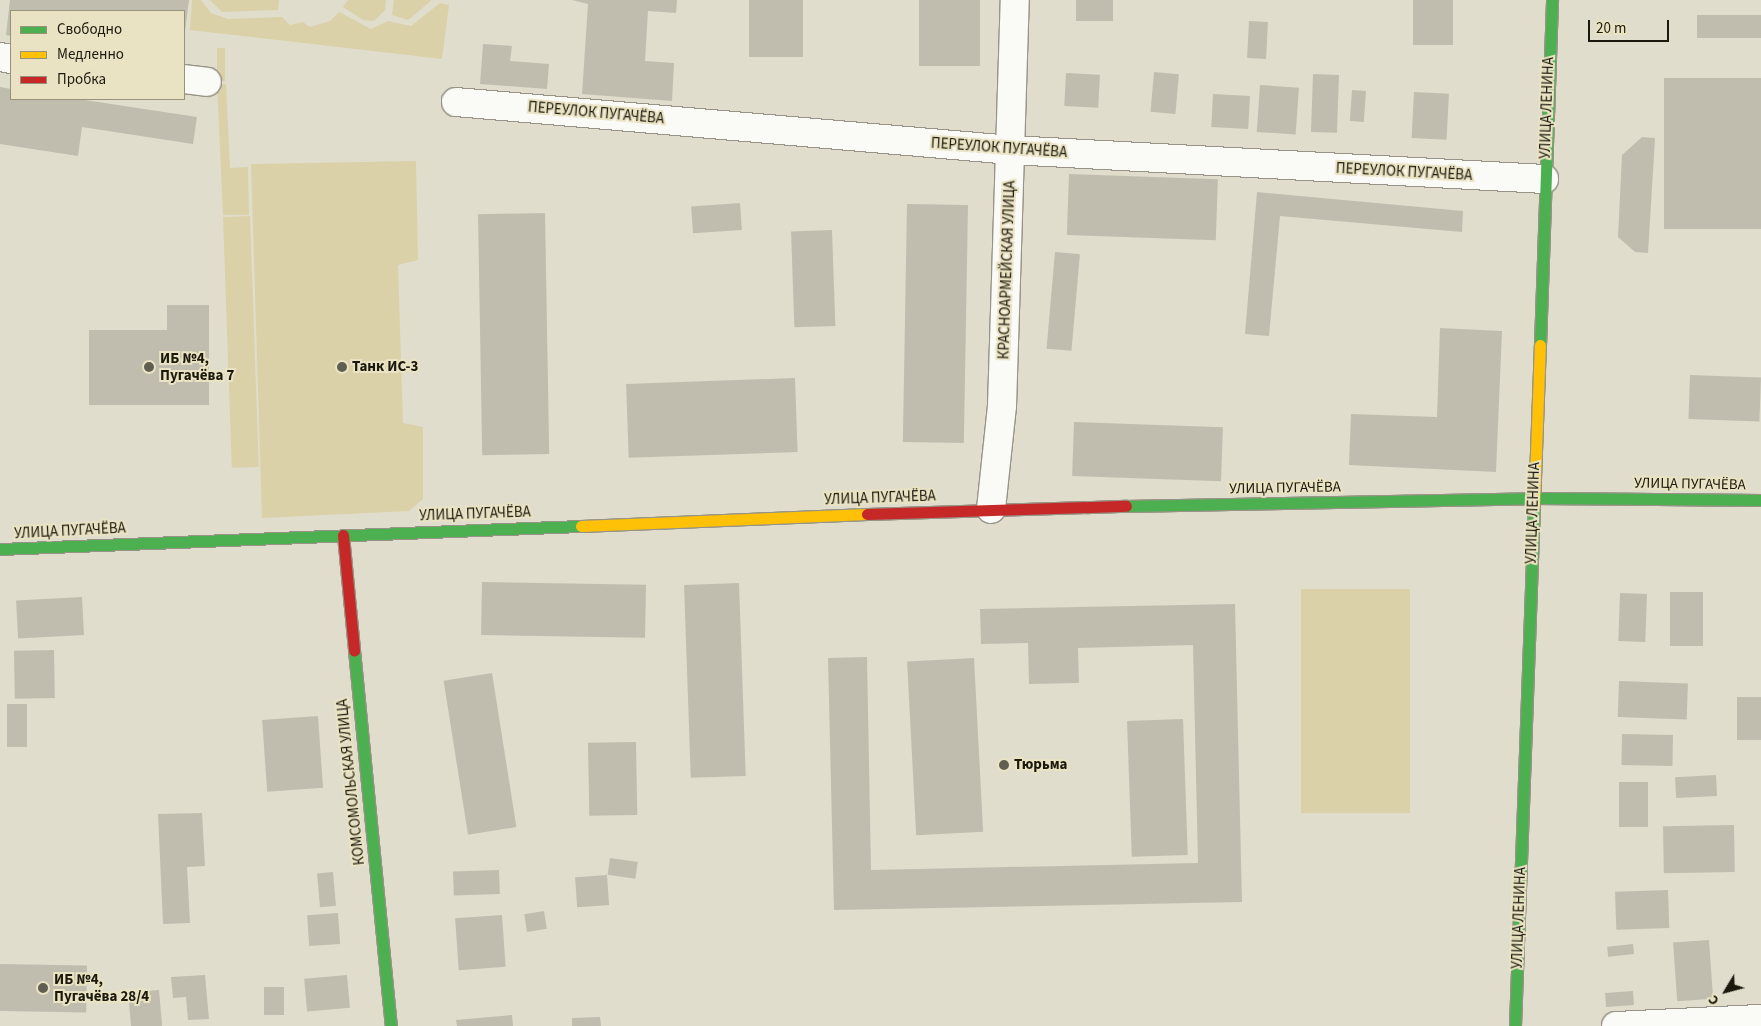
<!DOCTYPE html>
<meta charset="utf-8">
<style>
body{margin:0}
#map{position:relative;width:1761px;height:1026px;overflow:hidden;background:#e1ddcc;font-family:"Source Sans 3",sans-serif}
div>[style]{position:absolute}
.green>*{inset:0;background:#dad1a8;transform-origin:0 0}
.building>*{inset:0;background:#c0bdaf;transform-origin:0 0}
.roads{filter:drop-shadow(1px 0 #979487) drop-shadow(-1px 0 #979487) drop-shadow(0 1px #979487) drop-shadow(0 -1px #979487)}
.street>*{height:28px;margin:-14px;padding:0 14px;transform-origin:14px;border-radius:14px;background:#fafaf7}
.fast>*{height:11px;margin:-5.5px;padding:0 5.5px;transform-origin:5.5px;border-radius:5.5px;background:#4caf50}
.slow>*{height:11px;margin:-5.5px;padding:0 5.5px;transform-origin:5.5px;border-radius:5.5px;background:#ffc107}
.jam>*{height:11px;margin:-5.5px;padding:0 5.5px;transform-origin:5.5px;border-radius:5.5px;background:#c62828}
.dots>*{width:14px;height:14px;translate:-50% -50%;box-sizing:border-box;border:2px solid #eae3c3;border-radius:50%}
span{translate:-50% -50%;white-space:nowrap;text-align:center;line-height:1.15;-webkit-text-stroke:4px #eae3c3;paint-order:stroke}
.street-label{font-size:15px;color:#1b190d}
.poi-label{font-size:15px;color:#1b190d;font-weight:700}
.left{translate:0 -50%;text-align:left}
.legend{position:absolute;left:10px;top:10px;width:175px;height:90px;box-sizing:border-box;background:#eae3c3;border:1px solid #97927a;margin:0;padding:6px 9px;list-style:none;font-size:15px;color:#1b190d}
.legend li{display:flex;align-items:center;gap:10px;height:25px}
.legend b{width:25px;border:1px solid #97927a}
.north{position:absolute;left:1701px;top:966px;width:50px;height:50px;-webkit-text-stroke:4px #eae3c3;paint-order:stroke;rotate:233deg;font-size:14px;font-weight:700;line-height:20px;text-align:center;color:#1b190d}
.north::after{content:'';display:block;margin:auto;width:18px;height:22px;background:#1b190d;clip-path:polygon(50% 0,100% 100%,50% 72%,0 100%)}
.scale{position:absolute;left:1588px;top:20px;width:81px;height:22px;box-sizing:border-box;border:2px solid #1b190d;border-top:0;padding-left:6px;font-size:15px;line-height:18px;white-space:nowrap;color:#1b190d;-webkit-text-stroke:4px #eae3c3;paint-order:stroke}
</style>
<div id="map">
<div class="green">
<i style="clip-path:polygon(192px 0,201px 0,211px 13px,228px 19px,282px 17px,290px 25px,303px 22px,310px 27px,330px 21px,339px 12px,371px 29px,388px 21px,411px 26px,440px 3px,449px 5px,442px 59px,190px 30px)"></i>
<i style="clip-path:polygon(210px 0,279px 0,278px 10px,222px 12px)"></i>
<i style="clip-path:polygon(348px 0,386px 0,385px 10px,374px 21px,363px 20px,343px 7px)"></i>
<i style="clip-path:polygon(394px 0,432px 0,408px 20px,392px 15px)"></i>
<i style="left:217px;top:48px;width:8px;height:33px"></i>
<i style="clip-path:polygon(217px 84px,226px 84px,230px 168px,248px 167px,249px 215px,223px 215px)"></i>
<i style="clip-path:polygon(416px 161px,418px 260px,398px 265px,403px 423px,423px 427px,423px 499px,409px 511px,262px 518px,251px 164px)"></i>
<i style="left:250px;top:216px;width:251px;height:27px;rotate:88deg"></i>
<i style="left:1410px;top:589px;width:224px;height:109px;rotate:90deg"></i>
</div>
<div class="building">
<i style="clip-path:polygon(10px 0,189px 0,185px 31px,184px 11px,11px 11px,11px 36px,6px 35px)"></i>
<i style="clip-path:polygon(572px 0,677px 0,676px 13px,648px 11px,645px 61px,674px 63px,672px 101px,582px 94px,588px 4px)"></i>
<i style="left:749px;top:0;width:54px;height:57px"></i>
<i style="left:919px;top:0;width:61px;height:66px"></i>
<i style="left:1076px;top:0;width:37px;height:21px"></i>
<i style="left:1413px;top:0;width:40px;height:45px"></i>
<i style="left:1761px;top:15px;width:23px;height:64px;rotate:90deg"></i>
<i style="left:1249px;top:21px;width:19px;height:37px;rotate:3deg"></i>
<i style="clip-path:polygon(483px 44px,512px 46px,510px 61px,549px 64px,547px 89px,480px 84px)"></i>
<i style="left:1154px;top:72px;width:25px;height:40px;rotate:5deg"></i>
<i style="left:1066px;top:73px;width:34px;height:33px;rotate:3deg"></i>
<i style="left:1313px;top:74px;width:26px;height:58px;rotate:2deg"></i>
<i style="left:1664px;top:78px;width:97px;height:151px"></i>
<i style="left:1260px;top:85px;width:39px;height:47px;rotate:4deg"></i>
<i style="clip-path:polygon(0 87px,11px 89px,11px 99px,78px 99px,197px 117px,193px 144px,82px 127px,78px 156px,0 144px)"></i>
<i style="left:1352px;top:90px;width:14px;height:31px;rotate:4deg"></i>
<i style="left:1414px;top:92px;width:35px;height:46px;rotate:3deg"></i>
<i style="left:1213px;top:94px;width:37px;height:33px;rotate:3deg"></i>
<i style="clip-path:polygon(1642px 137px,1655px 138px,1648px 253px,1635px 252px,1618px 237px,1622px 155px)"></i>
<i style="left:1069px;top:174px;width:149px;height:61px;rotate:2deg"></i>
<i style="clip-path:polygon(1257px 192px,1463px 211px,1462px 232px,1280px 216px,1269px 336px,1245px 334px)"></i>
<i style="left:740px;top:203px;width:27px;height:49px;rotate:86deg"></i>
<i style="left:907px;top:204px;width:61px;height:238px;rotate:1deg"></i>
<i style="left:545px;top:213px;width:241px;height:67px;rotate:89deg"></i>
<i style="left:832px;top:230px;width:96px;height:41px;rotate:88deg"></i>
<i style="left:1055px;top:252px;width:25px;height:97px;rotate:5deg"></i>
<i style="clip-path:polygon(167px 305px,209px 305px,209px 405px,89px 405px,89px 330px,167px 330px)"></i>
<i style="clip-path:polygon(1440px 328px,1502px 331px,1496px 472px,1349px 465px,1351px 414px,1437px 417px)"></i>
<i style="left:1690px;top:375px;width:71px;height:44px;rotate:2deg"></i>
<i style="left:795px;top:378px;width:74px;height:169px;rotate:88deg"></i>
<i style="left:1074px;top:422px;width:149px;height:54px;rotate:2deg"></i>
<i style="left:482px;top:582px;width:164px;height:53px;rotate:1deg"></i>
<i style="left:739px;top:583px;width:193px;height:55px;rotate:88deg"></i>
<i style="left:1670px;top:592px;width:33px;height:54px"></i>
<i style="left:1620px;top:593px;width:27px;height:48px;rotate:2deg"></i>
<i style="left:82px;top:597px;width:38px;height:66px;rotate:87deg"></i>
<i style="clip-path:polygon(1235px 604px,1242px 902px,834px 910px,828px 658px,867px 657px,871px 870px,1198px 863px,1193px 645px,1078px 648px,1079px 683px,1029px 684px,1028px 643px,981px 644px,980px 609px)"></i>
<i style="left:54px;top:650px;width:48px;height:40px;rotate:89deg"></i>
<i style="left:974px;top:658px;width:174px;height:67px;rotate:87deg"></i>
<i style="left:492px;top:673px;width:156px;height:49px;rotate:81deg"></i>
<i style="left:1619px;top:681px;width:69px;height:36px;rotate:2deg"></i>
<i style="left:1761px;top:697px;width:43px;height:24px;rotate:90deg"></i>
<i style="left:7px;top:704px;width:20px;height:43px"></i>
<i style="left:318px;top:716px;width:72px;height:56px;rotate:86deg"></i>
<i style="left:1183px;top:719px;width:136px;height:56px;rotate:88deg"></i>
<i style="left:1622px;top:734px;width:51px;height:31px;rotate:1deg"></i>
<i style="left:636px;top:742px;width:73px;height:48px;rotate:89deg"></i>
<i style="left:1716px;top:775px;width:21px;height:41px;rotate:87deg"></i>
<i style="left:1619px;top:782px;width:29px;height:45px"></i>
<i style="clip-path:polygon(202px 813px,205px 866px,187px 867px,190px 923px,163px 924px,158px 814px)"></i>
<i style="left:1734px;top:825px;width:47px;height:71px;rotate:89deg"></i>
<i style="left:610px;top:858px;width:28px;height:17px;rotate:8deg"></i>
<i style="left:499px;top:870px;width:24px;height:46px;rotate:88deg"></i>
<i style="left:333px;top:872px;width:34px;height:16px;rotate:85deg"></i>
<i style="left:607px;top:875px;width:30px;height:32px;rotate:86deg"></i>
<i style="left:1668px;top:890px;width:38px;height:53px;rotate:88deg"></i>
<i style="left:544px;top:911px;width:18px;height:20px;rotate:81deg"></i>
<i style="left:338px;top:913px;width:31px;height:31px;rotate:86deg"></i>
<i style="left:502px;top:915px;width:52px;height:47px;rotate:86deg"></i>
<i style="left:1709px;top:940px;width:59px;height:36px;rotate:86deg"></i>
<i style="left:1633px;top:944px;width:10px;height:26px;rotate:84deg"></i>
<i style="left:0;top:964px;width:87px;height:47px;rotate:1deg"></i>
<i style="clip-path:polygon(205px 975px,209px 1019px,188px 1020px,186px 997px,173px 998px,171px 977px)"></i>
<i style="left:347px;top:975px;width:33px;height:43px;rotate:85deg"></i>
<i style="left:264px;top:987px;width:20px;height:28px"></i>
<i style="left:159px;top:990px;width:36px;height:31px;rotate:85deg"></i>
<i style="left:1633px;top:991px;width:14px;height:28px;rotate:86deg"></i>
<i style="clip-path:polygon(512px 1015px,513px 1026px,457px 1026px,456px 1020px)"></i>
<i style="clip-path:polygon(600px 1017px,601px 1026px,572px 1026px,572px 1018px)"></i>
</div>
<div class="roads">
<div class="street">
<i style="left:0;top:57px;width:11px;rotate:10deg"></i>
<i style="left:184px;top:79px;width:23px;rotate:7deg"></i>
<i style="left:456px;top:102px;width:557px;rotate:4.94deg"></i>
<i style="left:1011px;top:150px;width:534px;rotate:3.11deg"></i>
<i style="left:991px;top:509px;width:104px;rotate:-83.9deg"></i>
<i style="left:1002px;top:406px;width:406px;rotate:-88.2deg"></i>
<i style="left:1616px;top:1026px;width:145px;rotate:-2.8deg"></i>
</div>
<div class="fast">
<i style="left:1540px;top:345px;width:345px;rotate:-88deg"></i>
<i style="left:1126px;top:506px;width:408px;rotate:-1.1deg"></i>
<i style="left:1534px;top:498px;width:227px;rotate:0.5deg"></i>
<i style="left:0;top:549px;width:581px;rotate:-2.27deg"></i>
<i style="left:354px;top:650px;width:378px;rotate:84.4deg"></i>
<i style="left:1515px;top:1026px;width:520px;rotate:-87.91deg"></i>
</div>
<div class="slow">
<i style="left:1534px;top:506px;width:161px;rotate:-87.9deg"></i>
<i style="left:581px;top:526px;width:286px;rotate:-2.4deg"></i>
</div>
<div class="jam">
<i style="left:867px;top:514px;width:259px;rotate:-1.8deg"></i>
<i style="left:343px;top:535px;width:116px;rotate:84.5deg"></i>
</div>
</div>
<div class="dots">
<i style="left:149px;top:367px;background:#605e50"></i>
<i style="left:342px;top:367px;background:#605e50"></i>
<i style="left:1004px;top:765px;background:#605e50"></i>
<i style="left:43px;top:988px;background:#605e50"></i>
</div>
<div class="street-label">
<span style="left:1547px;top:108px;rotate:-88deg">УЛИЦА ЛЕНИНА</span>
<span style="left:596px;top:113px;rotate:5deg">ПЕРЕУЛОК ПУГАЧЁВА</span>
<span style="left:999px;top:148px;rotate:4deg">ПЕРЕУЛОК ПУГАЧЁВА</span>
<span style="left:1404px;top:172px;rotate:3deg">ПЕРЕУЛОК ПУГАЧЁВА</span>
<span style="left:1007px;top:270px;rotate:-88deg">КРАСНОАРМЕЙСКАЯ УЛИЦА</span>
<span style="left:1690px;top:484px;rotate:1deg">УЛИЦА ПУГАЧЁВА</span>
<span style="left:1285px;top:488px;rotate:-1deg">УЛИЦА ПУГАЧЁВА</span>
<span style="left:880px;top:498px;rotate:-2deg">УЛИЦА ПУГАЧЁВА</span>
<span style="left:1533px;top:513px;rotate:-88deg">УЛИЦА ЛЕНИНА</span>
<span style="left:475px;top:514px;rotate:-2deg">УЛИЦА ПУГАЧЁВА</span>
<span style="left:70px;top:531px;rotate:-3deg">УЛИЦА ПУГАЧЁВА</span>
<span style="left:351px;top:782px;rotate:-96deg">КОМСОМОЛЬСКАЯ УЛИЦА</span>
<span style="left:1519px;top:918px;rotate:-88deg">УЛИЦА ЛЕНИНА</span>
</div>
<div class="poi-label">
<span class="left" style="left:160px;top:367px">ИБ №4,<br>Пугачёва 7</span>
<span class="left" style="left:352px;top:367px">Танк ИС-3</span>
<span class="left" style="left:1014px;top:765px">Тюрьма</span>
<span class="left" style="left:54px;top:988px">ИБ №4,<br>Пугачёва 28/4</span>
</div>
<ul class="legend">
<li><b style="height:6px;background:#4caf50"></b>Свободно</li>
<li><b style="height:6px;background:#ffc107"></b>Медленно</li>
<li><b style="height:6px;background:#c62828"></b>Пробка</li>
</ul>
<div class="north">С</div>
<div class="scale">20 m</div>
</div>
